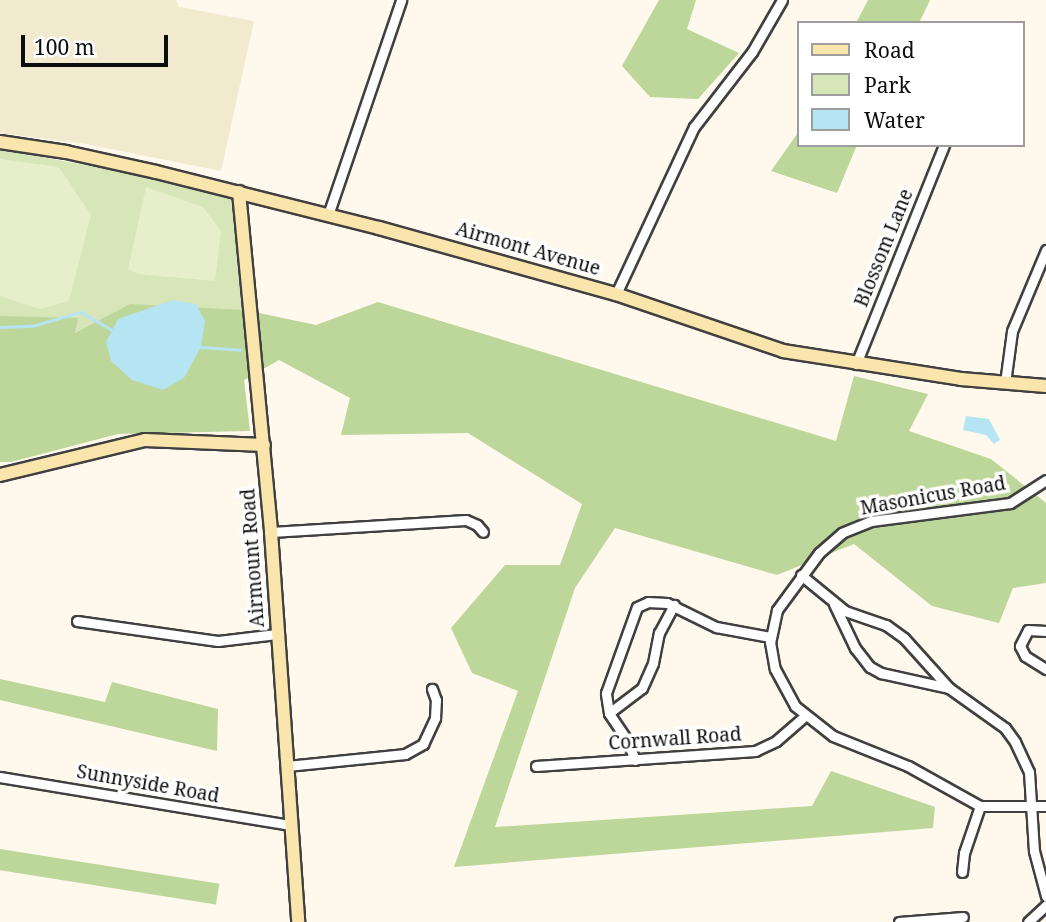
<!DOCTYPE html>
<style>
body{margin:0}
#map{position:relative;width:1046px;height:922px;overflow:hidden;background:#fef8ed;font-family:"Noto Serif",serif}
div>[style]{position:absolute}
.farmland>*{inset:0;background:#f2eacf}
.green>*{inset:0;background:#d7e6b9}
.forest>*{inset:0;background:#bdd699;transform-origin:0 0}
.pitch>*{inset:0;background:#e7eeca}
.water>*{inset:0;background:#b5e4f2}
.stream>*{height:2.5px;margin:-1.25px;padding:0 1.25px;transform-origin:1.25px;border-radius:1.25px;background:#b5e4f2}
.roads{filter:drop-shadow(2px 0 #404040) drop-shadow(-2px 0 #404040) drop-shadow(0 2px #404040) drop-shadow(0 -2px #404040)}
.street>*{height:9px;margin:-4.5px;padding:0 4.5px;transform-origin:4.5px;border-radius:4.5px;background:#fff}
.secondary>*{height:12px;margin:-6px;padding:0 6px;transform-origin:6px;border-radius:6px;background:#fae6ac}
span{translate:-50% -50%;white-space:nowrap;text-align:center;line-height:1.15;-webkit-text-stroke:7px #fff;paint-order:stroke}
.street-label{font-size:19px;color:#0d0d0d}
.legend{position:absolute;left:797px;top:21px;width:228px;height:126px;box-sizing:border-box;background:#fff;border:2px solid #9e9e9e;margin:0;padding:9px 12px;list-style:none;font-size:21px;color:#0d0d0d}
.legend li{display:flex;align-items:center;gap:14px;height:35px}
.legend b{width:35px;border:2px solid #9e9e9e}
.scale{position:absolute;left:21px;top:35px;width:147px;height:32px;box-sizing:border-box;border:4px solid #0d0d0d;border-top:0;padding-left:9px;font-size:21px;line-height:24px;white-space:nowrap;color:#0d0d0d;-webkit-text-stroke:5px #fff;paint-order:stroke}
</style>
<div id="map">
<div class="farmland">
<i style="clip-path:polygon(0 0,176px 0,179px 7px,254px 21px,221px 171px,86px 144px,0 133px)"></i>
</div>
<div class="green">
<i style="clip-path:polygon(0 149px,233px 193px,250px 369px,0 316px)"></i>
</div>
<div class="forest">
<i style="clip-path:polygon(659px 0,696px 0,687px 29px,739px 53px,698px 99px,650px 97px,622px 66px)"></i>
<i style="clip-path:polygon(868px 0,930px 0,919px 23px,856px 23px)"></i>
<i style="clip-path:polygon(799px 131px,799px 145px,857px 145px,837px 193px,771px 171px)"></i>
<i style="clip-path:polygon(378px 302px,836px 441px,854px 376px,928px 394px,909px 431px,991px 459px,1046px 503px,1046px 583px,1013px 588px,999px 623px,932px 606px,854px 544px,777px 575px,615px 528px,575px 588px,495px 827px,812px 806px,831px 771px,935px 807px,933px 828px,454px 867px,518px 691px,472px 673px,451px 628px,505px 565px,560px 565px,582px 504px,468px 433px,341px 435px,350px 398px,279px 360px,244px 380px,250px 431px,118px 434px,11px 462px,0 462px,0 316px,78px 318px,75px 333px,130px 304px,244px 310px,316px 325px)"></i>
<i style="clip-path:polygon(0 679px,105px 702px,112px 682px,218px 709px,217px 751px,0 700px)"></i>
<i style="left:0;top:849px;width:222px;height:21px;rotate:9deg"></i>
</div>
<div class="pitch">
<i style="clip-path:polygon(0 159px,59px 167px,91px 215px,69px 301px,40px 309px,0 296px)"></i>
<i style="clip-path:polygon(146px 187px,203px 207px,221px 231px,215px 281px,138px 274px,128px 269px)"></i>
</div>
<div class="water">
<i style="clip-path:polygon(173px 300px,196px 304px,205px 321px,201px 347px,184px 378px,163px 390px,132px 380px,111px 361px,106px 342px,118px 319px)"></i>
<i style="clip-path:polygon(966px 416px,989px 419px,1000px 440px,994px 444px,986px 435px,963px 430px)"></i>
</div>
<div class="stream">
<i style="left:0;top:327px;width:32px;rotate:-2deg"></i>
<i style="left:32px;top:326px;width:51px;rotate:-15.9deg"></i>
<i style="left:81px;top:312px;width:36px;rotate:30deg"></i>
<i style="left:201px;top:347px;width:39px;rotate:4deg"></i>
</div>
<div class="roads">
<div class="street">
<i style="left:328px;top:215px;width:227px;rotate:-71.2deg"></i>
<i style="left:616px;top:294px;width:184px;rotate:-65deg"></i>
<i style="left:694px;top:127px;width:95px;rotate:-52.3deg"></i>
<i style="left:752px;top:52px;width:60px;rotate:-60deg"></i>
<i style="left:856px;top:364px;width:236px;rotate:-68.1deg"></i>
<i style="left:1005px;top:383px;width:52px;rotate:-82.3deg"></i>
<i style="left:1012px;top:331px;width:88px;rotate:-67.2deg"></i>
<i style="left:1046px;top:480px;width:43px;rotate:147.4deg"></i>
<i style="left:1010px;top:503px;width:140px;rotate:172.6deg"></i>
<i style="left:871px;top:521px;width:31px;rotate:158deg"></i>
<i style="left:842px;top:533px;width:30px;rotate:139deg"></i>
<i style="left:819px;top:553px;width:71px;rotate:126.4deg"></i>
<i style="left:777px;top:610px;width:33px;rotate:102deg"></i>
<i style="left:770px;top:642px;width:27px;rotate:80deg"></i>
<i style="left:775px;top:669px;width:42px;rotate:61.6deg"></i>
<i style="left:795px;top:706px;width:48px;rotate:38.3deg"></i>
<i style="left:833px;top:736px;width:81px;rotate:21.8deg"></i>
<i style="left:908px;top:766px;width:82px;rotate:29.1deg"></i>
<i style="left:980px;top:806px;width:66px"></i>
<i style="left:271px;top:532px;width:195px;rotate:-3.5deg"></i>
<i style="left:466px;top:520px;width:12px;rotate:24deg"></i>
<i style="left:477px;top:525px;width:9px;rotate:49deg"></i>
<i style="left:801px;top:575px;width:57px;rotate:39.3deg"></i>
<i style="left:845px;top:611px;width:43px;rotate:18.9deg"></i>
<i style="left:886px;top:625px;width:22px;rotate:36deg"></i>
<i style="left:904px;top:638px;width:67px;rotate:48deg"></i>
<i style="left:834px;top:604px;width:49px;rotate:64.5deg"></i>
<i style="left:855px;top:648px;width:24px;rotate:52deg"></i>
<i style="left:870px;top:667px;width:13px;rotate:29deg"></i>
<i style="left:881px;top:673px;width:70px;rotate:12.4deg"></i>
<i style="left:949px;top:688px;width:69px;rotate:35.5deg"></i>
<i style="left:1005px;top:728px;width:17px;rotate:54deg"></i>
<i style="left:1015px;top:742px;width:33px;rotate:65deg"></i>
<i style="left:1029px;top:772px;width:79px;rotate:86.4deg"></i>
<i style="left:1034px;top:851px;width:47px;rotate:75.1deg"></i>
<i style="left:77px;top:621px;width:142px;rotate:8.1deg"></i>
<i style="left:218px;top:641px;width:59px;rotate:-6.8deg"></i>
<i style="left:1046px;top:631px;width:18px;rotate:-177deg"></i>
<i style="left:1028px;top:630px;width:18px;rotate:117deg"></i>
<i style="left:1020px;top:646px;width:11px;rotate:63deg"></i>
<i style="left:1025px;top:656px;width:25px;rotate:32deg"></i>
<i style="left:609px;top:713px;width:41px;rotate:-37.1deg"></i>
<i style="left:642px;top:688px;width:27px;rotate:-66deg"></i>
<i style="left:653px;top:663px;width:31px;rotate:-79deg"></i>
<i style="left:659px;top:633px;width:32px;rotate:-62deg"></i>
<i style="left:635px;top:760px;width:22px;rotate:-112deg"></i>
<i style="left:627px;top:740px;width:32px;rotate:-124deg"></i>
<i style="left:609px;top:713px;width:20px;rotate:-99deg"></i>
<i style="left:606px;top:693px;width:91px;rotate:-70.2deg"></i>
<i style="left:637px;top:607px;width:12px;rotate:-24deg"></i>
<i style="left:648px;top:602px;width:19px;rotate:3deg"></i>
<i style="left:667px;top:603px;width:55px;rotate:26.1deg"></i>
<i style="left:716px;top:627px;width:55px;rotate:10.5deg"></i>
<i style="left:287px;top:766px;width:119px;rotate:-5.8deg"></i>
<i style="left:405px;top:754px;width:21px;rotate:-29deg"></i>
<i style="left:423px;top:744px;width:29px;rotate:-65deg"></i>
<i style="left:435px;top:718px;width:18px;rotate:-87deg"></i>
<i style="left:436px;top:700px;width:12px;rotate:-110deg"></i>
<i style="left:536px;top:766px;width:220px;rotate:-3.9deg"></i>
<i style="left:755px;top:751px;width:23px;rotate:-25deg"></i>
<i style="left:776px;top:741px;width:38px;rotate:-41deg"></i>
<i style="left:0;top:777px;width:295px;rotate:9.4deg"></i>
<i style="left:962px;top:872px;width:19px;rotate:-84deg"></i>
<i style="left:964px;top:853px;width:50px;rotate:-71.2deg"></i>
<i style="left:899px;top:922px;width:64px;rotate:-4.5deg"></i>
<i style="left:1028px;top:922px;width:25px;rotate:-43deg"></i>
</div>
<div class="secondary">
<i style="left:0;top:142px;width:67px;rotate:8.6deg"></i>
<i style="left:66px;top:152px;width:92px;rotate:12.5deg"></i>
<i style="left:156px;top:172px;width:230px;rotate:14.1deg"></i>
<i style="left:379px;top:228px;width:246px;rotate:15.6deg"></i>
<i style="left:616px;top:294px;width:176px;rotate:18.8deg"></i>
<i style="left:783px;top:351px;width:180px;rotate:8.9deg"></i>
<i style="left:961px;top:379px;width:85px;rotate:4.7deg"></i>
<i style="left:239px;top:192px;width:342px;rotate:84.6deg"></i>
<i style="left:271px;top:532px;width:391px;rotate:86deg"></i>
<i style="left:0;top:475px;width:149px;rotate:-13.6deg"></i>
<i style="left:145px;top:440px;width:119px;rotate:2.4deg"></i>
</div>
</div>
<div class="street-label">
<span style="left:884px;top:248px;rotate:-68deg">Blossom Lane</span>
<span style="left:528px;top:249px;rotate:16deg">Airmont Avenue</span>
<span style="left:933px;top:496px;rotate:-10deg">Masonicus Road</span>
<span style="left:253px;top:558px;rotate:-94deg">Airmount Road</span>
<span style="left:675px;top:739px;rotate:-4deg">Cornwall Road</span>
<span style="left:148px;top:784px;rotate:10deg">Sunnyside Road</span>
</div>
<ul class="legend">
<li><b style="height:9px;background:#fae6ac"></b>Road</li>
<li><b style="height:19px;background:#d7e6b9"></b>Park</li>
<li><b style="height:19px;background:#b5e4f2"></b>Water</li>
</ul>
<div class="scale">100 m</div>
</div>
